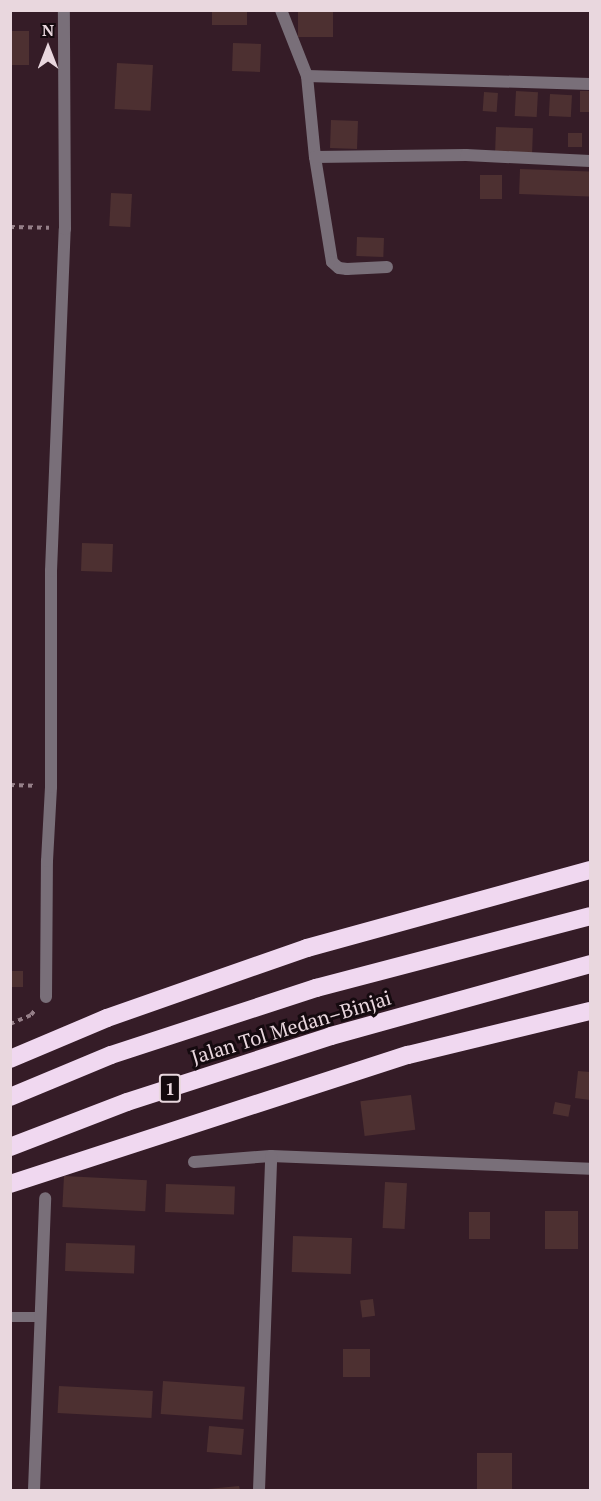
<!DOCTYPE html>
<meta charset="utf-8">
<style>
body{margin:0}
#map{position:relative;width:601px;height:1501px;overflow:hidden;background:#351c27;font-family:"PT Serif",serif}
div>[style]{position:absolute}
.building>*{inset:0;background:#4d3031;transform-origin:0 0}
.path>*{height:4px;margin-top:-2px;transform-origin:0;background:repeating-linear-gradient(90deg,#957f88 0 4.5px,transparent 0 9px)}
.service>*{height:10px;margin:-5px;padding:0 5px;transform-origin:5px;border-radius:5px;background:#796f79}
.minor>*{height:12px;margin:-6px;padding:0 6px;transform-origin:6px;border-radius:6px;background:#796f79}
.motorway>*{height:18px;margin:-9px;padding:0 9px;transform-origin:9px;border-radius:9px;background:#f0d8f0}
span{translate:-50% -50%;white-space:nowrap;text-align:center;line-height:1.15;-webkit-text-stroke:6px #150a0f;paint-order:stroke}
.shield-label span{padding:2px 4px;background:#150a0f;border:2px solid;border-radius:4px;-webkit-text-stroke-width:0}
.shield-label{font-size:18px;color:#e9d7de;font-weight:700}
.street-label{font-size:20px;color:#e9d7de}
.frame{position:absolute;inset:0;border:12px solid #e9d7de;pointer-events:none}
.north{position:absolute;left:18px;top:18px;width:60px;height:60px;-webkit-text-stroke:4px #150a0f;paint-order:stroke;rotate:0deg;font-size:16px;font-weight:700;line-height:24px;text-align:center;color:#e9d7de}
.north::after{content:'';display:block;margin:auto;width:21px;height:27px;background:#e9d7de;clip-path:polygon(50% 0,100% 100%,50% 72%,0 100%)}
</style>
<div id="map">
<div class="building">
<i style="left:212px;top:10px;width:35px;height:15px"></i>
<i style="left:298px;top:10px;width:35px;height:27px"></i>
<i style="left:10px;top:31px;width:19px;height:34px"></i>
<i style="left:233px;top:43px;width:28px;height:28px;rotate:2deg"></i>
<i style="left:117px;top:63px;width:36px;height:46px;rotate:3deg"></i>
<i style="left:516px;top:91px;width:22px;height:25px;rotate:3deg"></i>
<i style="left:580px;top:91px;width:10px;height:21px"></i>
<i style="left:484px;top:92px;width:14px;height:19px;rotate:4deg"></i>
<i style="left:550px;top:94px;width:22px;height:22px;rotate:3deg"></i>
<i style="left:331px;top:120px;width:27px;height:28px;rotate:2deg"></i>
<i style="left:496px;top:127px;width:37px;height:26px;rotate:2deg"></i>
<i style="left:568px;top:133px;width:14px;height:14px"></i>
<i style="left:520px;top:169px;width:70px;height:25px;rotate:2deg"></i>
<i style="left:480px;top:175px;width:22px;height:24px"></i>
<i style="left:111px;top:193px;width:21px;height:33px;rotate:3deg"></i>
<i style="left:357px;top:237px;width:27px;height:19px;rotate:2deg"></i>
<i style="left:82px;top:543px;width:31px;height:28px;rotate:2deg"></i>
<i style="left:10px;top:971px;width:13px;height:16px"></i>
<i style="clip-path:polygon(578px 1071px,590px 1072px,590px 1100px,575px 1098px)"></i>
<i style="left:411px;top:1095px;width:35px;height:51px;rotate:83deg"></i>
<i style="left:555px;top:1102px;width:16px;height:12px;rotate:11deg"></i>
<i style="left:64px;top:1176px;width:83px;height:31px;rotate:3deg"></i>
<i style="left:385px;top:1182px;width:22px;height:46px;rotate:3deg"></i>
<i style="left:166px;top:1184px;width:69px;height:28px;rotate:2deg"></i>
<i style="left:545px;top:1211px;width:33px;height:38px"></i>
<i style="left:469px;top:1212px;width:21px;height:27px"></i>
<i style="left:293px;top:1236px;width:59px;height:36px;rotate:2deg"></i>
<i style="left:66px;top:1243px;width:69px;height:28px;rotate:2deg"></i>
<i style="left:373px;top:1299px;width:17px;height:13px;rotate:83deg"></i>
<i style="left:343px;top:1349px;width:27px;height:28px"></i>
<i style="left:163px;top:1381px;width:82px;height:33px;rotate:4deg"></i>
<i style="left:59px;top:1386px;width:94px;height:27px;rotate:3deg"></i>
<i style="left:209px;top:1426px;width:35px;height:26px;rotate:5deg"></i>
<i style="left:477px;top:1453px;width:35px;height:37px"></i>
<i style="clip-path:polygon(239px 1486px,240px 1490px,209px 1490px,208px 1489px)"></i>
</div>
<div class="path">
<i style="left:10px;top:227px;width:39px;rotate:1deg"></i>
<i style="left:10px;top:785px;width:25px;rotate:2deg"></i>
<i style="left:10px;top:1024px;width:23px;rotate:-23deg"></i>
<i style="left:31px;top:1015px;width:6px;rotate:-51deg"></i>
</div>
<div class="service">
<i style="left:10px;top:1317px;width:30px"></i>
</div>
<div class="minor">
<i style="left:281px;top:10px;width:71px;rotate:68.5deg"></i>
<i style="left:307px;top:76px;width:81px;rotate:84.4deg"></i>
<i style="left:315px;top:157px;width:106px;rotate:80.8deg"></i>
<i style="left:332px;top:262px;width:9px;rotate:41deg"></i>
<i style="left:339px;top:268px;width:8px;rotate:7deg"></i>
<i style="left:347px;top:269px;width:40px;rotate:-2.9deg"></i>
<i style="left:307px;top:76px;width:283px;rotate:1.6deg"></i>
<i style="left:315px;top:157px;width:151px;rotate:-0.8deg"></i>
<i style="left:466px;top:155px;width:124px;rotate:2.8deg"></i>
<i style="left:46px;top:997px;width:136px;rotate:-89.6deg"></i>
<i style="left:47px;top:861px;width:74px;rotate:-86.9deg"></i>
<i style="left:51px;top:787px;width:216px;rotate:-90deg"></i>
<i style="left:51px;top:571px;width:342px;rotate:-87.7deg"></i>
<i style="left:65px;top:229px;width:219px;rotate:-90.3deg"></i>
<i style="left:194px;top:1162px;width:77px;rotate:-4.5deg"></i>
<i style="left:271px;top:1156px;width:319px;rotate:2.3deg"></i>
<i style="left:34px;top:1490px;width:292px;rotate:-87.8deg"></i>
<i style="left:259px;top:1490px;width:334px;rotate:-87.9deg"></i>
</div>
<div class="motorway">
<i style="left:10px;top:1059px;width:105px;rotate:-22.9deg"></i>
<i style="left:107px;top:1018px;width:212px;rotate:-19.3deg"></i>
<i style="left:307px;top:948px;width:294px;rotate:-15.4deg"></i>
<i style="left:10px;top:1097px;width:109px;rotate:-22.6deg"></i>
<i style="left:111px;top:1055px;width:216px;rotate:-18.1deg"></i>
<i style="left:316px;top:988px;width:283px;rotate:-14.7deg"></i>
<i style="left:10px;top:1147px;width:125px;rotate:-21deg"></i>
<i style="left:127px;top:1102px;width:214px;rotate:-17.9deg"></i>
<i style="left:331px;top:1036px;width:269px;rotate:-15.5deg"></i>
<i style="left:10px;top:1184px;width:418px;rotate:-18deg"></i>
<i style="left:408px;top:1055px;width:187px;rotate:-13.6deg"></i>
</div>
<div class="shield-label">
<span style="left:170px;top:1088px">1</span>
</div>
<div class="street-label">
<span style="left:291px;top:1027px;rotate:-17deg">Jalan Tol Medan–Binjai</span>
</div>
<div class="frame"></div>
<div class="north">N</div>
</div>
